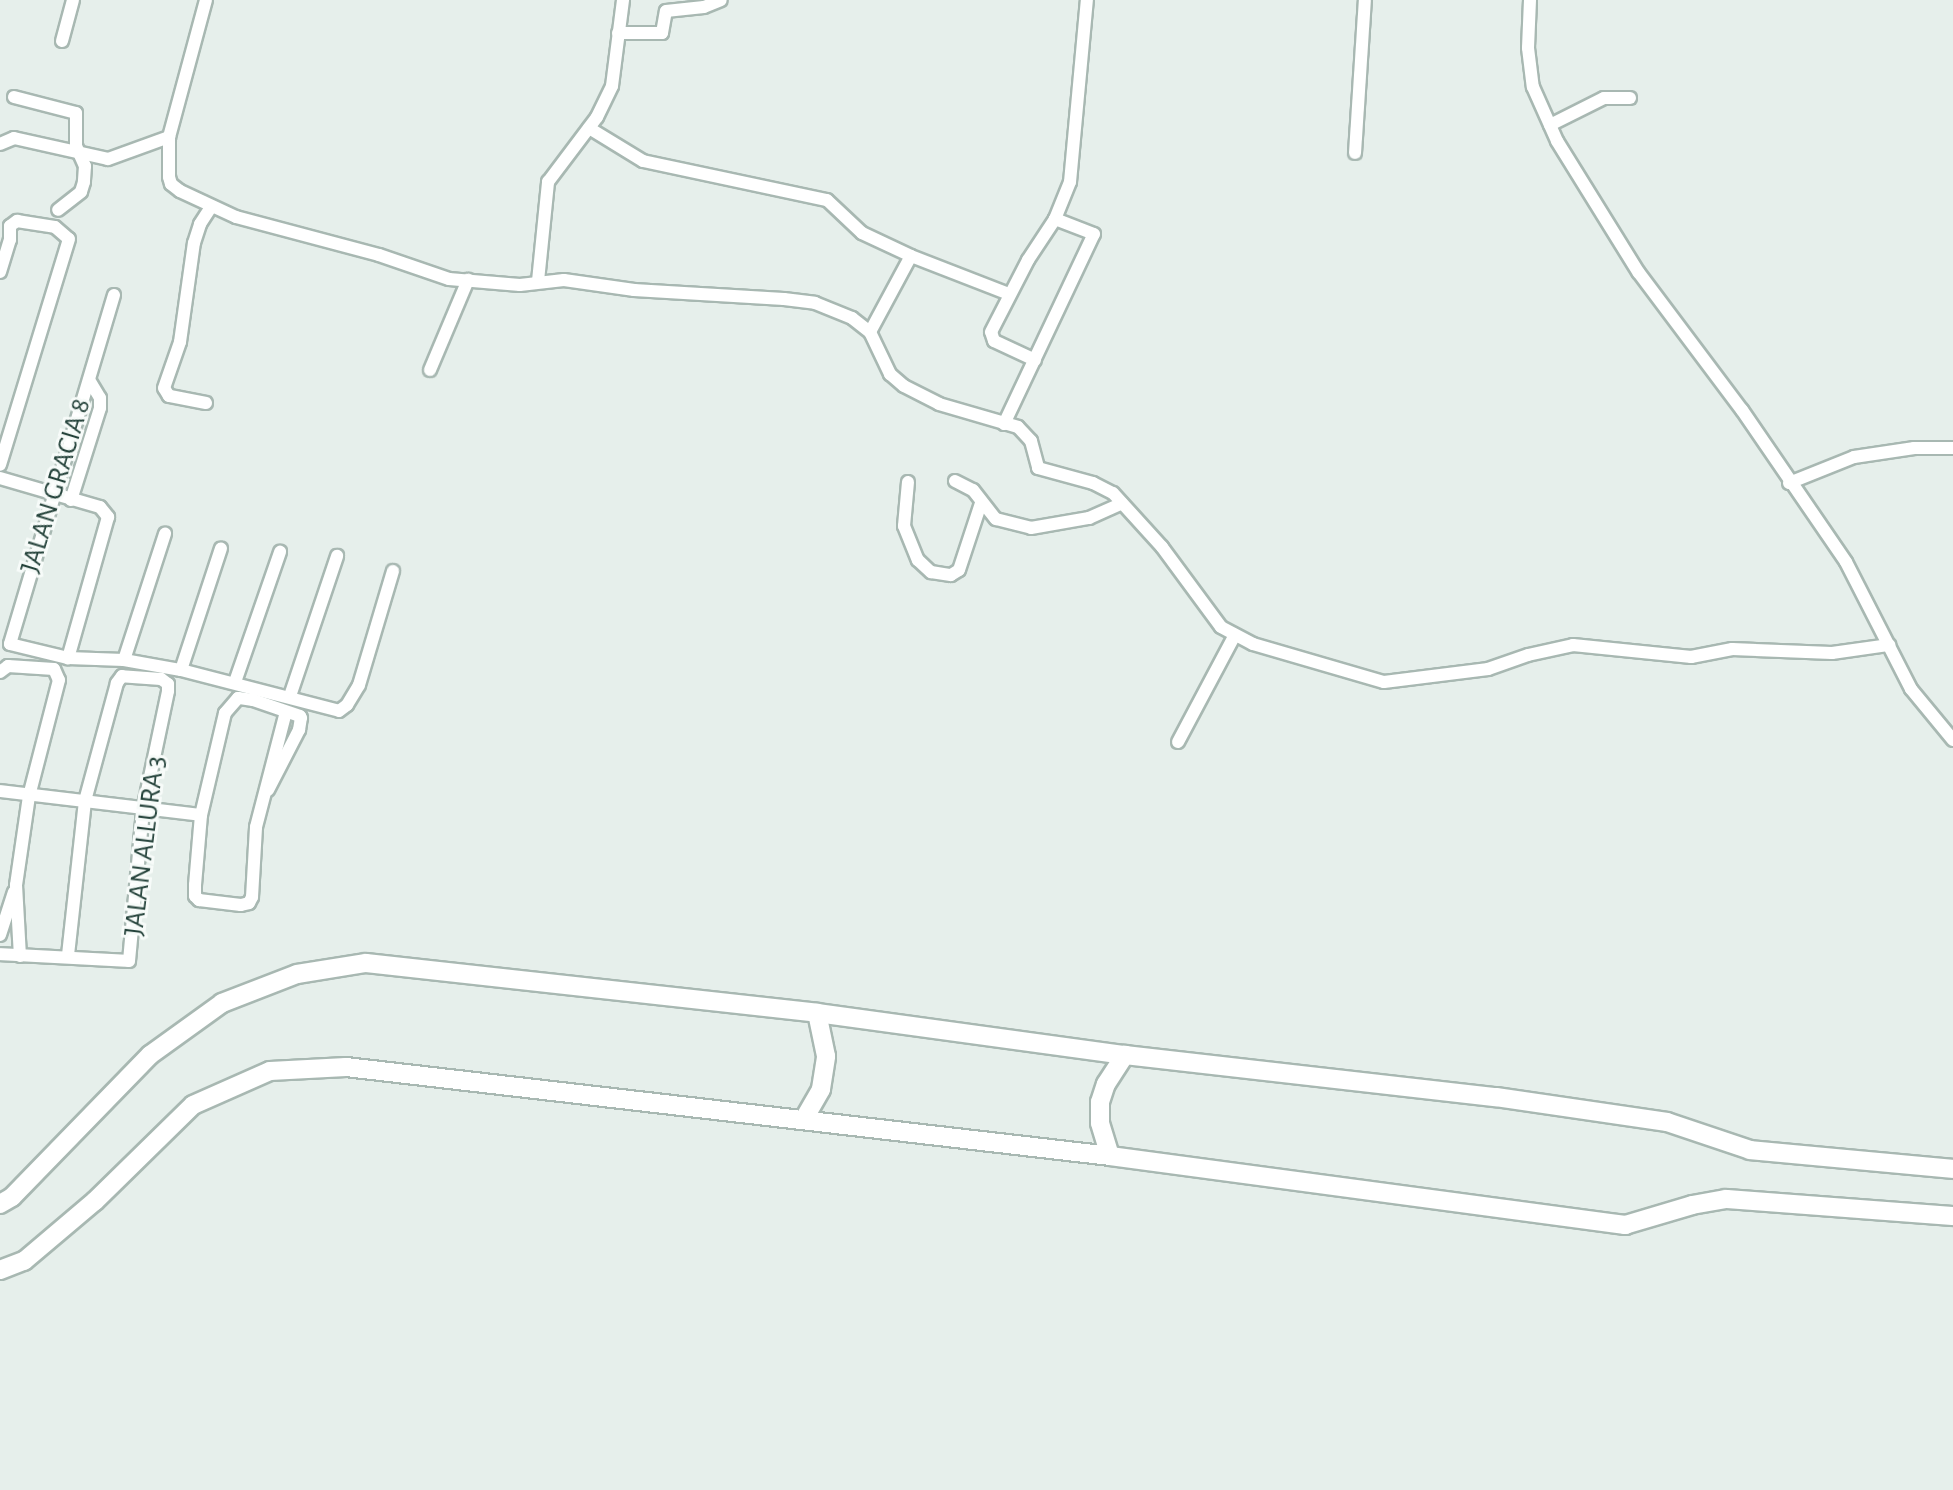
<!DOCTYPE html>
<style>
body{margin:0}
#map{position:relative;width:1953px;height:1490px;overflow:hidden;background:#e6efeb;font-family:"Alegreya Sans",sans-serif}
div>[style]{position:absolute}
.roads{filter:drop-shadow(2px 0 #a8b8b2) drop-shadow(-2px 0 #a8b8b2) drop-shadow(0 2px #a8b8b2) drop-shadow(0 -2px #a8b8b2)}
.street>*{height:12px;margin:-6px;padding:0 6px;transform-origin:6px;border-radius:6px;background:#fff}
.secondary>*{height:18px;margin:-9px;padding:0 9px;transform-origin:9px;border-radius:9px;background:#fff}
span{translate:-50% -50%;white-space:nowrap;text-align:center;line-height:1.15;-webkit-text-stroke:6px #f7fbf9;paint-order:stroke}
.street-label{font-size:28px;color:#24423a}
</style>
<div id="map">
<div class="roads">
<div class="street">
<i style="left:206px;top:0;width:142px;rotate:105.1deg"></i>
<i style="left:169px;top:137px;width:40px;rotate:90deg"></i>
<i style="left:169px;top:177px;width:7px;rotate:74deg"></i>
<i style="left:171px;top:184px;width:11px;rotate:38deg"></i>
<i style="left:180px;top:191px;width:62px;rotate:24.9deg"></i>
<i style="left:236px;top:217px;width:148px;rotate:14.9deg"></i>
<i style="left:379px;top:255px;width:74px;rotate:18.9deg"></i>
<i style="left:449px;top:279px;width:71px;rotate:4.8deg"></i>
<i style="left:520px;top:285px;width:44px;rotate:-6.5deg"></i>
<i style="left:564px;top:280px;width:71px;rotate:8.1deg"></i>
<i style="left:634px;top:290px;width:150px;rotate:3.4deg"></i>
<i style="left:784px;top:299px;width:31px;rotate:7deg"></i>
<i style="left:815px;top:303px;width:40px;rotate:22deg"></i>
<i style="left:852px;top:318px;width:23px;rotate:38deg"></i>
<i style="left:870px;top:332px;width:47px;rotate:64.5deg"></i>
<i style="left:890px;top:374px;width:18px;rotate:41deg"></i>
<i style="left:904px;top:386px;width:39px;rotate:27deg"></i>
<i style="left:939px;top:404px;width:82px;rotate:16.2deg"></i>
<i style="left:1018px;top:427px;width:19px;rotate:47deg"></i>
<i style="left:1031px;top:441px;width:28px;rotate:75deg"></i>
<i style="left:1038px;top:468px;width:57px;rotate:15.3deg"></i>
<i style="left:1093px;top:483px;width:22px;rotate:27deg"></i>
<i style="left:1113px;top:493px;width:73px;rotate:47.8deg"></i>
<i style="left:1162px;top:547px;width:99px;rotate:53.6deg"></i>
<i style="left:1221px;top:627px;width:36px;rotate:28deg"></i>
<i style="left:1253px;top:644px;width:136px;rotate:16.2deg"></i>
<i style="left:1384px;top:682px;width:105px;rotate:-7.1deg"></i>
<i style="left:1488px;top:669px;width:42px;rotate:-19.3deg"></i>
<i style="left:1528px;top:655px;width:46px;rotate:-12.5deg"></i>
<i style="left:1573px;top:645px;width:119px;rotate:5.8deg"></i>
<i style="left:1691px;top:657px;width:42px;rotate:-11deg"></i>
<i style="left:1732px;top:649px;width:100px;rotate:2.3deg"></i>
<i style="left:1832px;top:653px;width:58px;rotate:-8deg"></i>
<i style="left:1530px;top:0;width:48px;rotate:92.4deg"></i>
<i style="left:1528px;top:48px;width:39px;rotate:83deg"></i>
<i style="left:1533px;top:87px;width:59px;rotate:66deg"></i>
<i style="left:1557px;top:141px;width:155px;rotate:58.2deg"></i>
<i style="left:1639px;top:273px;width:171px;rotate:53.1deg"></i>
<i style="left:1742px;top:410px;width:184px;rotate:55.6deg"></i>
<i style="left:1846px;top:562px;width:143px;rotate:62.9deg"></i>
<i style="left:1911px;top:689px;width:66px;rotate:50.5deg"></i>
<i style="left:618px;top:33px;width:44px"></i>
<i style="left:662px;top:33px;width:22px;rotate:-80deg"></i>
<i style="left:666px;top:11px;width:38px;rotate:-6deg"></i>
<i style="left:704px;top:7px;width:18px;rotate:-22deg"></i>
<i style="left:62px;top:41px;width:42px;rotate:-75deg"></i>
<i style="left:14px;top:97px;width:64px;rotate:14.5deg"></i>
<i style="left:76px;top:113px;width:33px;rotate:90deg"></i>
<i style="left:76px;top:146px;width:22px;rotate:66deg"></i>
<i style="left:85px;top:166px;width:16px;rotate:94deg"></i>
<i style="left:84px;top:182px;width:10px;rotate:107deg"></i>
<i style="left:81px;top:192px;width:29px;rotate:142deg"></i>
<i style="left:1550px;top:125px;width:60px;rotate:-26.6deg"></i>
<i style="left:1604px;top:98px;width:26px"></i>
<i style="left:589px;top:128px;width:63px;rotate:31.4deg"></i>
<i style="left:643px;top:161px;width:188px;rotate:12deg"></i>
<i style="left:827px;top:200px;width:48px;rotate:43.3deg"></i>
<i style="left:862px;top:233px;width:54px;rotate:25.1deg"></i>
<i style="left:0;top:144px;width:15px;rotate:-23deg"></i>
<i style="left:14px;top:138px;width:96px;rotate:12.6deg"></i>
<i style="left:108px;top:159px;width:65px;rotate:-19.8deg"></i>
<i style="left:1355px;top:153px;width:153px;rotate:-86.3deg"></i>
<i style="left:0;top:272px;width:34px;rotate:-73deg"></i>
<i style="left:10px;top:240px;width:14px;rotate:-90deg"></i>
<i style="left:10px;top:226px;width:9px;rotate:-36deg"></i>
<i style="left:17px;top:221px;width:38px;rotate:9deg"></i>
<i style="left:55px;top:227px;width:18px;rotate:41deg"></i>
<i style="left:69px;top:239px;width:236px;rotate:107deg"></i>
<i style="left:538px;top:281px;width:100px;rotate:-84.2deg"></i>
<i style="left:548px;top:182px;width:81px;rotate:-53deg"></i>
<i style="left:597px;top:117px;width:34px;rotate:-64deg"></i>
<i style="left:612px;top:86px;width:87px;rotate:-82.7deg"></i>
<i style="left:114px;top:295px;width:364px;rotate:106.6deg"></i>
<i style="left:10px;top:644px;width:60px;rotate:13.6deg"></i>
<i style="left:68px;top:658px;width:56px;rotate:2deg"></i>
<i style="left:124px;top:660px;width:58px;rotate:10deg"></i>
<i style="left:181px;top:670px;width:163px;rotate:14.5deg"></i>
<i style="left:339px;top:711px;width:10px;rotate:-37deg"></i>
<i style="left:347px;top:705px;width:23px;rotate:-59deg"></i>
<i style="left:359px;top:685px;width:119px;rotate:-73.4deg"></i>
<i style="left:870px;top:332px;width:86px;rotate:-61.7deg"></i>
<i style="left:911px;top:256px;width:105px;rotate:21.2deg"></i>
<i style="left:1035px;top:360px;width:45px;rotate:-155.1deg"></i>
<i style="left:994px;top:341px;width:9px;rotate:-108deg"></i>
<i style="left:991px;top:332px;width:81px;rotate:-62.8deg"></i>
<i style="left:1028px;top:260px;width:49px;rotate:-56.6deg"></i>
<i style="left:1055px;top:219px;width:40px;rotate:-68deg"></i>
<i style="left:1070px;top:182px;width:183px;rotate:-84.7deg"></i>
<i style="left:430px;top:370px;width:98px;rotate:-67.1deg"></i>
<i style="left:206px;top:403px;width:38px;rotate:-169deg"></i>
<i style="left:169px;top:396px;width:9px;rotate:-122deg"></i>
<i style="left:164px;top:388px;width:49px;rotate:-70.8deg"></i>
<i style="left:180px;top:342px;width:100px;rotate:-82deg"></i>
<i style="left:194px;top:243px;width:20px;rotate:-72deg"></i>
<i style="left:200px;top:224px;width:20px;rotate:-57deg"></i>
<i style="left:1004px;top:424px;width:210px;rotate:-64.7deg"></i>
<i style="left:1094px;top:234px;width:42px;rotate:-159deg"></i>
<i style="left:0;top:478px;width:104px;rotate:16.2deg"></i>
<i style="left:100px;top:507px;width:13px;rotate:51deg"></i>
<i style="left:108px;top:517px;width:147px;rotate:105.8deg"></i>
<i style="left:955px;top:481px;width:20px;rotate:27deg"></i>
<i style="left:973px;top:490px;width:37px;rotate:52deg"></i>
<i style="left:996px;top:519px;width:36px;rotate:14deg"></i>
<i style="left:1031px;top:528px;width:59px;rotate:-9.8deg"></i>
<i style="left:1089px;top:518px;width:36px;rotate:-24deg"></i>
<i style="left:908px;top:482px;width:44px;rotate:95.2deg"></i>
<i style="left:904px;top:526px;width:37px;rotate:68deg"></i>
<i style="left:918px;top:560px;width:18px;rotate:43deg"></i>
<i style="left:931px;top:572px;width:20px;rotate:9deg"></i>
<i style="left:951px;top:575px;width:9px;rotate:-32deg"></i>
<i style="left:959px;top:570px;width:71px;rotate:-71.8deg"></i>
<i style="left:1789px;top:483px;width:70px;rotate:-21.8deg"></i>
<i style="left:1854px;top:457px;width:61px;rotate:-8.5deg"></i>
<i style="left:1914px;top:448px;width:39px"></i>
<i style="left:71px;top:500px;width:96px;rotate:-72.5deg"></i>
<i style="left:100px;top:408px;width:10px;rotate:-90deg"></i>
<i style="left:100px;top:398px;width:21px;rotate:-121deg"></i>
<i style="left:124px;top:660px;width:133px;rotate:-72deg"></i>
<i style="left:181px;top:670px;width:128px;rotate:-71.8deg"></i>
<i style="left:0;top:672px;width:10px;rotate:-37deg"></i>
<i style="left:8px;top:666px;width:46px;rotate:3.7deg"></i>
<i style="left:54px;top:669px;width:12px;rotate:66deg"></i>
<i style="left:59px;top:680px;width:120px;rotate:104.5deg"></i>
<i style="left:29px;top:796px;width:90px;rotate:98.3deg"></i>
<i style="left:16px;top:885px;width:71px;rotate:86.8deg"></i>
<i style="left:235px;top:682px;width:138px;rotate:-70.9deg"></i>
<i style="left:290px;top:696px;width:148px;rotate:-71.4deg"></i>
<i style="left:1178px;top:742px;width:121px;rotate:-62deg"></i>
<i style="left:268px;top:790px;width:68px;rotate:-62.7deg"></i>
<i style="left:299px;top:730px;width:12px;rotate:-81deg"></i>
<i style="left:301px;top:718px;width:2px;rotate:-117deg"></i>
<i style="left:300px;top:716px;width:50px;rotate:-161.2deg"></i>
<i style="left:253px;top:700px;width:15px;rotate:-172deg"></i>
<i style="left:238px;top:698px;width:20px;rotate:131deg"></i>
<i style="left:225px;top:713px;width:105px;rotate:103.2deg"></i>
<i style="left:201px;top:815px;width:70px;rotate:94.9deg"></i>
<i style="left:195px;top:885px;width:11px;rotate:90deg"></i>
<i style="left:195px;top:896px;width:6px;rotate:45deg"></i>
<i style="left:199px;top:900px;width:42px;rotate:6.8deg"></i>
<i style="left:241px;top:905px;width:8px;rotate:-14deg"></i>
<i style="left:249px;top:903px;width:7px;rotate:-63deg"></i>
<i style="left:252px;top:897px;width:70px;rotate:-86.7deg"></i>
<i style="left:256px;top:827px;width:119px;rotate:-75.4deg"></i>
<i style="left:0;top:791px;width:202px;rotate:6.8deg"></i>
<i style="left:0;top:935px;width:45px;rotate:-72deg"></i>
<i style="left:0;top:954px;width:129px;rotate:3.1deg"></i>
<i style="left:129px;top:961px;width:152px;rotate:-84.7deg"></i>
<i style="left:143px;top:810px;width:122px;rotate:-78.1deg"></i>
<i style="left:168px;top:691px;width:7px;rotate:-90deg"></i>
<i style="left:168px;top:684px;width:9px;rotate:-144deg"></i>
<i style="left:161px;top:679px;width:39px;rotate:-176deg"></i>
<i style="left:122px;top:676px;width:9px;rotate:126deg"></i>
<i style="left:117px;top:683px;width:122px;rotate:105.2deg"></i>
<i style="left:85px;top:801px;width:155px;rotate:96.3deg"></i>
</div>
<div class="secondary">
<i style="left:804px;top:1119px;width:34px;rotate:-60deg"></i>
<i style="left:821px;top:1089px;width:33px;rotate:-81deg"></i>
<i style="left:826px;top:1056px;width:44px;rotate:-101.8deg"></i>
<i style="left:1110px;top:1156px;width:34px;rotate:-107deg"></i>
<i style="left:1100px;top:1123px;width:21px;rotate:-90deg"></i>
<i style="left:1100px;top:1102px;width:19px;rotate:-72deg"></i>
<i style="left:1106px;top:1084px;width:35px;rotate:-57deg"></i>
<i style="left:0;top:1204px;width:14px;rotate:-30deg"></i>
<i style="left:12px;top:1197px;width:198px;rotate:-45.8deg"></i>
<i style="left:150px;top:1055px;width:89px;rotate:-35.8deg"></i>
<i style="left:222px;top:1003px;width:80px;rotate:-21.1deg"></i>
<i style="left:297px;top:974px;width:70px;rotate:-9.1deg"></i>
<i style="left:366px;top:963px;width:454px;rotate:6.3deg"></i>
<i style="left:817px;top:1013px;width:311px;rotate:7.8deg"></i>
<i style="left:1125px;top:1055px;width:373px;rotate:6.5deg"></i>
<i style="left:1496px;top:1097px;width:173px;rotate:8.3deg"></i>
<i style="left:1667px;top:1122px;width:88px;rotate:18.6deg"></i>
<i style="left:1750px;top:1150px;width:204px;rotate:5.3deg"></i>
<i style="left:0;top:1270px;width:26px;rotate:-21deg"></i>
<i style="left:24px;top:1261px;width:93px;rotate:-40.2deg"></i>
<i style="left:95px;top:1201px;width:137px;rotate:-44.4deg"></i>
<i style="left:193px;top:1105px;width:84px;rotate:-23.8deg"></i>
<i style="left:270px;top:1071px;width:76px;rotate:-3deg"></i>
<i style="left:346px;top:1067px;width:769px;rotate:6.64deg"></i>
<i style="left:1110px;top:1156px;width:520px;rotate:7.63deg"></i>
<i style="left:1625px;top:1225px;width:70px;rotate:-16.6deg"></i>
<i style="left:1692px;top:1205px;width:35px;rotate:-10deg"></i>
<i style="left:1726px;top:1199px;width:228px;rotate:4.3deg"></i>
</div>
</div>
<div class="street-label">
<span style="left:56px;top:486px;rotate:-73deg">JALAN GRACIA 8</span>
<span style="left:145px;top:846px;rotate:-83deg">JALAN ALLURA 3</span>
</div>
</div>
